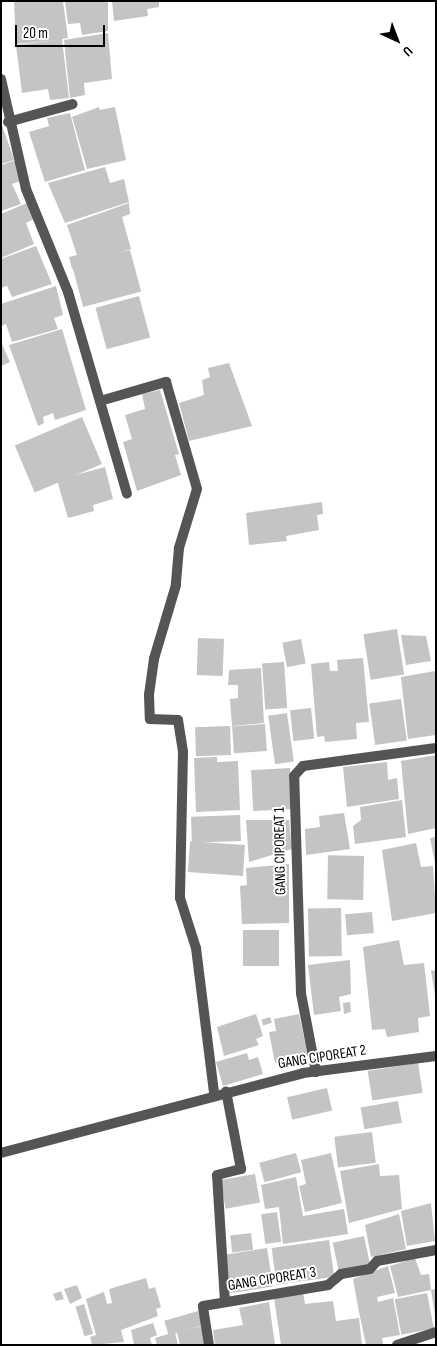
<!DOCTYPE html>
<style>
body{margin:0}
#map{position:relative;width:437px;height:1346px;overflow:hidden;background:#fff;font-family:"Sofia Sans Condensed",sans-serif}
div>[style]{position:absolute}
.building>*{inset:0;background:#c4c4c4;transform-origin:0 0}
.lane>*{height:10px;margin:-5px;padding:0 5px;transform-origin:5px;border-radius:5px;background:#555}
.street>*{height:10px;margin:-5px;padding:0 5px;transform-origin:5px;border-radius:5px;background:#555}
span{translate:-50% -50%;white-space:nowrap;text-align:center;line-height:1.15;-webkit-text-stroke:4px #fff;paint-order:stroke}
.street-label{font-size:15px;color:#000}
.frame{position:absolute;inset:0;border:2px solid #000;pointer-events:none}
.north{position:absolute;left:372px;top:15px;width:50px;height:50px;-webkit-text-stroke:4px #fff;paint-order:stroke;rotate:137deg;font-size:14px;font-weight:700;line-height:20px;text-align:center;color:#000}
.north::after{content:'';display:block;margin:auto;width:18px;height:22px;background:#000;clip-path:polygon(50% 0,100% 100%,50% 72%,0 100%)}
.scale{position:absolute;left:15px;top:25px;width:90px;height:22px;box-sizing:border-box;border:2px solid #000;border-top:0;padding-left:6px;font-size:15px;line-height:18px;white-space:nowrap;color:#000;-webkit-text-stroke:4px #fff;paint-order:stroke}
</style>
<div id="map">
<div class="building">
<i style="clip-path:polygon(14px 1px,63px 1px,68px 38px,62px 39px,69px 98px,50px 100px,48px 89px,22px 93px,16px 45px,56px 40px,16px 44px)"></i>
<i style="clip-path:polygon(65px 1px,108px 1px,108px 31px,82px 35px,80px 23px,68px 24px)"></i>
<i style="clip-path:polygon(112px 1px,159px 1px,159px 7px,147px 9px,148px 16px,114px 21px)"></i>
<i style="clip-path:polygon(108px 33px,112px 79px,84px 83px,85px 95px,70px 98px,64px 40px)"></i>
<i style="clip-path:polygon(99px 107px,100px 110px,115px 107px,126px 160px,87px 169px,72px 117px)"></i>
<i style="clip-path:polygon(70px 113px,85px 170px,45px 182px,29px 132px,49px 126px,47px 118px)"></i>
<i style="clip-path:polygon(1px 122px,14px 160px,1px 164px)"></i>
<i style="clip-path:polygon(16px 160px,24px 180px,12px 184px,21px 204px,1px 211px,1px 165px)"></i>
<i style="clip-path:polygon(105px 167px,110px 183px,124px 179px,129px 202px,65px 223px,48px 183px)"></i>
<i style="clip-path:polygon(27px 203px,34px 219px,26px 223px,34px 244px,1px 258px,1px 214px)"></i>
<i style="clip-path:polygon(129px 203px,130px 214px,122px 217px,131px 249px,72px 269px,69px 257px,77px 255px,67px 225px)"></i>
<i style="clip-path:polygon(36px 246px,52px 284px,12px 297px,7px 286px,1px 288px,1px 259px)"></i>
<i style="left:130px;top:250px;width:43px;height:60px;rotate:75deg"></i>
<i style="clip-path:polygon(56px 286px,63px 315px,54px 318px,58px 329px,12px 342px,6px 324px,1px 326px,1px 304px)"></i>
<i style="left:139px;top:296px;width:43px;height:45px;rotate:75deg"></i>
<i style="clip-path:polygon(62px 329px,86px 410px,55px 420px,53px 413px,43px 417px,44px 423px,38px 426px,9px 345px)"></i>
<i style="clip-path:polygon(1px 342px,10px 362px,1px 366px)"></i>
<i style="clip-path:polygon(229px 363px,252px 426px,189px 441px,179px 403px,204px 395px,202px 380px,210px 377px,208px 368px)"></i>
<i style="clip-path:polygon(160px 390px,179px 454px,175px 455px,181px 475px,137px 491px,123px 442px,132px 439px,125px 415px,145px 409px,142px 394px)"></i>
<i style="left:82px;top:417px;width:51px;height:73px;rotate:67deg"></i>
<i style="clip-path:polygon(105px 467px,113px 499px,93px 505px,94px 511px,68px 518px,57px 480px)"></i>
<i style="clip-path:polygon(322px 502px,323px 514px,317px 515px,319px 530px,286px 536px,287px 541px,249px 545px,246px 513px)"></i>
<i style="left:397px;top:629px;width:46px;height:34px;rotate:81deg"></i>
<i style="clip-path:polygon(401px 635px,426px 636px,431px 661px,406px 665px)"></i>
<i style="left:198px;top:638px;width:26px;height:37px;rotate:2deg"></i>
<i style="left:301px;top:639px;width:25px;height:19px;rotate:79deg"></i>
<i style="clip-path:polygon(363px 658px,369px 722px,356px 723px,357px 739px,325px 742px,324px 736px,317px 737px,311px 664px,329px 662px,330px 671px,338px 671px,337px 660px)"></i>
<i style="left:284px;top:662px;width:46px;height:22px;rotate:86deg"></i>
<i style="clip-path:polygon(261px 668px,264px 723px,232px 726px,230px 699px,238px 698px,238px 685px,228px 685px,229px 670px)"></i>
<i style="clip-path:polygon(435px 671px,436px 735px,408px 739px,401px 677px)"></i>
<i style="left:401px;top:699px;width:42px;height:32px;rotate:82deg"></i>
<i style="left:311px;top:708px;width:31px;height:21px;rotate:84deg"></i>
<i style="left:287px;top:713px;width:49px;height:19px;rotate:82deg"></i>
<i style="left:265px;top:724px;width:27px;height:33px;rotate:86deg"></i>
<i style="left:230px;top:726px;width:29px;height:35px;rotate:88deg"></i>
<i style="clip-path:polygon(436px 755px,436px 828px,408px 834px,401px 761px)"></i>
<i style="clip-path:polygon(217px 757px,217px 762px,238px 761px,240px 810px,196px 812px,194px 758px)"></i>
<i style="clip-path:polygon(387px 762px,388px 780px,397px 778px,399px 799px,347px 807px,343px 767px)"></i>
<i style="left:290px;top:768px;width:41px;height:39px;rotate:87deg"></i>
<i style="clip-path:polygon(402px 800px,406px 837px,355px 844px,353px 826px,361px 820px,360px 807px)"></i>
<i style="clip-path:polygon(344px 813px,350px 849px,306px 855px,305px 829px,320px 827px,319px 816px)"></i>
<i style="left:240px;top:815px;width:26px;height:49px;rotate:88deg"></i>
<i style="clip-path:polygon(246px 820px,289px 820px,292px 849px,249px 862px)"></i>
<i style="clip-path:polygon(436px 837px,436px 863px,435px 863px,430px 838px)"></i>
<i style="clip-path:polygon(416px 843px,421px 867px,433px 866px,436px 913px,392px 921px,382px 850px)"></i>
<i style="left:245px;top:845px;width:31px;height:55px;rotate:94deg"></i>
<i style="left:364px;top:856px;width:44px;height:36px;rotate:91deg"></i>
<i style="clip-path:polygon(289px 864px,289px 923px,242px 924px,240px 886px,247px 885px,246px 868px)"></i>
<i style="left:341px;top:908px;width:48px;height:33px;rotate:89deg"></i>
<i style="left:372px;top:912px;width:21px;height:27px;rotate:85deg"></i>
<i style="left:243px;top:930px;width:36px;height:36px"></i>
<i style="clip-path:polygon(399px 940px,404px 965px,424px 963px,430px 1016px,418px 1018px,419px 1032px,387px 1037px,385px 1029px,372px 1030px,363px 947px)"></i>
<i style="clip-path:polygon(350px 960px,351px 994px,339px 997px,341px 1011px,314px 1015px,308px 965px)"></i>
<i style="clip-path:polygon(436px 970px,436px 995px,435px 995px,431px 971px)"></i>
<i style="clip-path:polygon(350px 1002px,351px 1012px,344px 1014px,343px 1003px)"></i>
<i style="clip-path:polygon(256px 1014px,263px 1036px,256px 1039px,259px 1045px,224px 1056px,217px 1027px)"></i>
<i style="clip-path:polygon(299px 1014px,308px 1056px,275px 1063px,269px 1032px,276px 1031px,274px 1019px)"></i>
<i style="left:270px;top:1017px;width:6px;height:9px;rotate:72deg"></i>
<i style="clip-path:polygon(247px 1053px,249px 1060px,258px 1057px,263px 1074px,223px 1086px,216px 1062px)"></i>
<i style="left:418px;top:1063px;width:30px;height:51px;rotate:81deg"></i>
<i style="left:327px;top:1088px;width:23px;height:41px;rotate:77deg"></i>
<i style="left:398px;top:1101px;width:22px;height:38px;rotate:80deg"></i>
<i style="left:372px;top:1132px;width:31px;height:38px;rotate:83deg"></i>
<i style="left:296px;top:1153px;width:20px;height:38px;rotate:75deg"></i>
<i style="clip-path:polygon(331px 1153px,342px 1203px,305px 1212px,299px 1186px,306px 1184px,301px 1160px)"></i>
<i style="clip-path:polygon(379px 1164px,380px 1176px,399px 1175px,402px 1209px,349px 1223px,340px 1171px)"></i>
<i style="left:255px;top:1174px;width:29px;height:35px;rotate:80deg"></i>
<i style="clip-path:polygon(296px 1177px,303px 1216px,344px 1209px,348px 1234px,283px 1244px,279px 1207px,265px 1209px,261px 1185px)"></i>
<i style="clip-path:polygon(431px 1203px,435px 1241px,407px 1246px,401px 1211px)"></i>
<i style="left:277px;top:1212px;width:30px;height:16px;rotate:82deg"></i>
<i style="clip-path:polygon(399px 1214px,406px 1249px,371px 1257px,365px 1225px)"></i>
<i style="left:251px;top:1233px;width:17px;height:21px;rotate:83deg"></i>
<i style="left:364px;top:1236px;width:29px;height:32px;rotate:78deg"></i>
<i style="left:329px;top:1240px;width:37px;height:58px;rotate:82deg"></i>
<i style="left:267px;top:1248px;width:39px;height:43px;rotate:81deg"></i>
<i style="clip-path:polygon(415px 1258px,421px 1275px,429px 1274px,431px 1290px,398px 1297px,390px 1266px)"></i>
<i style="clip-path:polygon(388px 1266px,395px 1293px,377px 1297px,378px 1302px,393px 1298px,400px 1335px,382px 1338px,383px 1344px,366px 1345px,358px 1307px,370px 1304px,358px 1307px,353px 1279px)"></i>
<i style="clip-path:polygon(146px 1278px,149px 1289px,155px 1287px,161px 1307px,156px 1309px,158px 1316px,121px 1330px,124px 1342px,92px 1345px,90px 1337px,96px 1335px,86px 1299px,104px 1292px,107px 1304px,112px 1303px,109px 1289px)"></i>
<i style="clip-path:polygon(77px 1285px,82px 1298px,70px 1304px,64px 1289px)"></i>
<i style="clip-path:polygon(436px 1289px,436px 1316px,435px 1316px,431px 1290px)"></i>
<i style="clip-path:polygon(61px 1291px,64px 1299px,56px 1301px,53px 1294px)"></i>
<i style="clip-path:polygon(303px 1292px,305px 1304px,333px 1301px,336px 1321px,359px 1318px,362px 1345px,281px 1345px,274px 1298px)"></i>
<i style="left:427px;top:1293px;width:36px;height:33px;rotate:79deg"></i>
<i style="clip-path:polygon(269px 1302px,275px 1345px,215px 1345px,213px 1330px,243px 1325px,239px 1308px)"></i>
<i style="left:84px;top:1304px;width:31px;height:9px;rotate:73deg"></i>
<i style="left:198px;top:1311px;width:15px;height:35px;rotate:74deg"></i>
<i style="clip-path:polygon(153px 1323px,157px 1335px,150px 1338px,152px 1345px,134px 1345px,131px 1330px)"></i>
<i style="clip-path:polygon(202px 1326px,205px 1345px,180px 1345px,177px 1332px)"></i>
<i style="clip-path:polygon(175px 1332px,178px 1345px,157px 1345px,155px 1338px)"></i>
</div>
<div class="lane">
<i style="left:100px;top:401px;width:69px;rotate:-16.1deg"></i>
<i style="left:166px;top:382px;width:111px;rotate:73.8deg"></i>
<i style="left:197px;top:489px;width:62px;rotate:107deg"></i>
<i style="left:179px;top:548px;width:37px;rotate:95deg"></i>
<i style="left:176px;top:585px;width:77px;rotate:106.6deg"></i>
<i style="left:154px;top:659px;width:36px;rotate:98deg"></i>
<i style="left:149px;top:695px;width:24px;rotate:88deg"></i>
<i style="left:150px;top:719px;width:28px;rotate:2deg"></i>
<i style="left:178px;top:720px;width:32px;rotate:81deg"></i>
<i style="left:183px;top:752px;width:146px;rotate:91.2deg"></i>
<i style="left:180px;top:898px;width:52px;rotate:72.3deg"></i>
<i style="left:196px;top:948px;width:146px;rotate:82.9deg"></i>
<i style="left:316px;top:1072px;width:80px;rotate:-100.8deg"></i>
<i style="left:301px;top:993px;width:217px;rotate:-91.8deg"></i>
<i style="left:294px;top:776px;width:13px;rotate:-48deg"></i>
<i style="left:303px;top:766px;width:134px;rotate:-7.7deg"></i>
<i style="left:225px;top:1302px;width:127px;rotate:-93.6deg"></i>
<i style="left:217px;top:1175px;width:25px;rotate:-14deg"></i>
<i style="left:241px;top:1169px;width:79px;rotate:-100.9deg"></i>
<i style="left:209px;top:1345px;width:39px;rotate:-99deg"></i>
<i style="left:203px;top:1306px;width:127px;rotate:-9.5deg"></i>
<i style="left:328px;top:1285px;width:17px;rotate:-40deg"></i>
<i style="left:341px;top:1274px;width:29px;rotate:-10deg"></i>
<i style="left:370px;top:1269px;width:11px;rotate:-49deg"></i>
<i style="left:377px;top:1261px;width:60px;rotate:-10.6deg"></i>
<i style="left:397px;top:1345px;width:41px;rotate:-18.4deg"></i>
</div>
<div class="street">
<i style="left:1px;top:79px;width:113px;rotate:77.2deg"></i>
<i style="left:26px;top:189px;width:111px;rotate:67.8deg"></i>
<i style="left:68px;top:292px;width:210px;rotate:73.7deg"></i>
<i style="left:8px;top:122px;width:67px;rotate:-15.5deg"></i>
<i style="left:1px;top:1153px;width:312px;rotate:-14.8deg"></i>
<i style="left:303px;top:1073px;width:134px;rotate:-7.3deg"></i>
</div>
<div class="street-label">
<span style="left:280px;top:851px;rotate:-91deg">GANG CIPOREAT 1</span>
<span style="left:322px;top:1057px;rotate:-9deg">GANG CIPOREAT 2</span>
<span style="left:272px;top:1279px;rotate:-9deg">GANG CIPOREAT 3</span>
</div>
<div class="frame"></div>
<div class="north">U</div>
<div class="scale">20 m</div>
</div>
